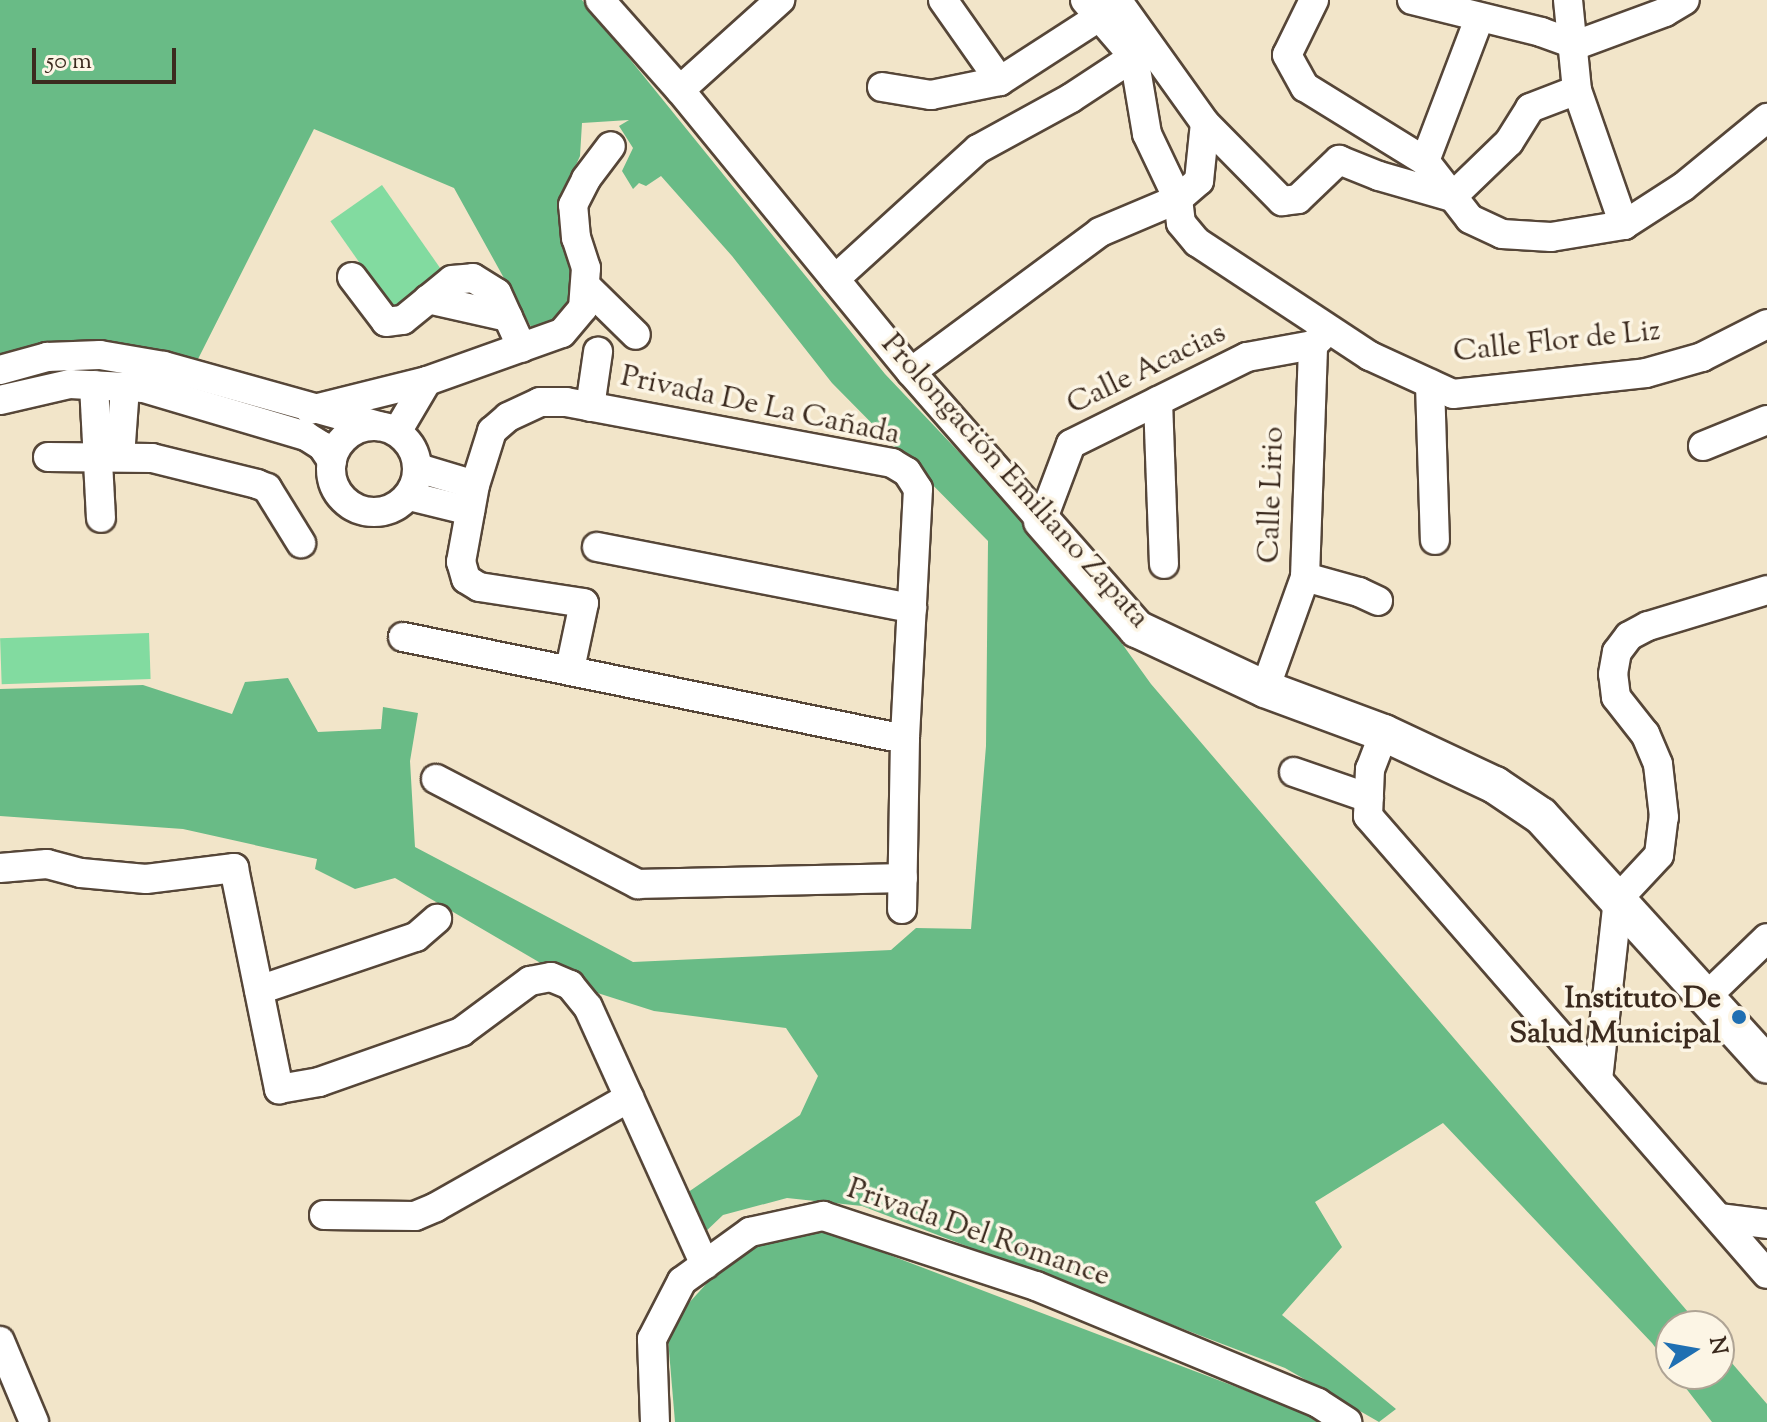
<!DOCTYPE html>
<meta charset="utf-8">
<style>
body{margin:0}
#map{position:relative;width:1767px;height:1422px;overflow:hidden;background:#f2e5c9;font-family:"Sorts Mill Goudy",serif}
div>[style]{position:absolute}
.green>*{inset:0;background:#82dba0;transform-origin:0 0}
.forest>*{inset:0;background:#69bb86}
.roads{filter:drop-shadow(2px 0 #564638) drop-shadow(-2px 0 #564638) drop-shadow(0 2px #564638) drop-shadow(0 -2px #564638)}
.minor>*{height:28px;margin:-14px;padding:0 14px;transform-origin:14px;border-radius:14px;background:#fff}
.minor>.ring{margin:-14px;padding:0;box-sizing:content-box;background:none;border:28px solid #fff;border-radius:50%}
.major>*{height:36px;margin:-18px;padding:0 18px;transform-origin:18px;border-radius:18px;background:#fff}
.dots>*{width:22px;height:22px;translate:-50% -50%;box-sizing:border-box;border:4px solid #fcf5e5;border-radius:50%}
span{translate:-50% -50%;white-space:nowrap;text-align:center;line-height:1.15;-webkit-text-stroke:7px #fcf5e5;paint-order:stroke}
.street-label{font-size:30px;color:#3b2a1e}
.poi-label{font-size:30px;color:#3b2a1e;font-weight:700}
.right{translate:-100% -50%;text-align:right}
.north{position:absolute;left:1655px;top:1310px;width:80px;height:80px;box-sizing:border-box;background:#fcf5e5;border:2px solid #afa495;border-radius:50%;rotate:79deg;font-size:22px;font-weight:700;line-height:32px;text-align:center;color:#3b2a1e}
.north::after{content:'';display:block;margin:auto;width:28px;height:36px;background:#1f6fb2;clip-path:polygon(50% 0,100% 100%,50% 72%,0 100%)}
.scale{position:absolute;left:32px;top:48px;width:144px;height:36px;box-sizing:border-box;border:4px solid #3b2a1e;border-top:0;padding-left:10px;font-size:24px;line-height:28px;white-space:nowrap;color:#3b2a1e;-webkit-text-stroke:6px #fcf5e5;paint-order:stroke}
</style>
<div id="map">
<div class="green">
<i style="left:382px;top:185px;width:108px;height:63px;rotate:55deg"></i>
<i style="left:149px;top:633px;width:46px;height:149px;rotate:88deg"></i>
</div>
<div class="forest">
<i style="clip-path:polygon(0 0,582px 0,885px 374px,1064px 563px,1151px 684px,1700px 1326px,1671px 1326px,1671px 1369px,1652px 1343px,1443px 1123px,1315px 1202px,1342px 1247px,1282px 1315px,1396px 1409px,1379px 1422px,1285px 1368px,862px 1206px,787px 1198px,723px 1215px,702px 1235px,684px 1195px,800px 1115px,818px 1076px,786px 1028px,654px 1011px,585px 989px,395px 878px,355px 889px,315px 869px,317px 859px,183px 829px,0 816px,0 689px,143px 685px,232px 714px,245px 682px,288px 678px,318px 732px,381px 729px,383px 707px,418px 713px,410px 761px,415px 847px,633px 962px,891px 950px,916px 928px,971px 929px,986px 746px,988px 541px,832px 383px,732px 256px,661px 176px,646px 186px,639px 183px,633px 189px,622px 171px,633px 148px,619px 126px,629px 120px,582px 123px,580px 156px,562px 196px,574px 309px,535px 334px,454px 188px,314px 129px,195px 365px,0 363px)"></i>
<i style="clip-path:polygon(793px 1232px,829px 1232px,1302px 1412px,1317px 1422px,675px 1422px,667px 1327px,718px 1271px,757px 1242px)"></i>
<i style="clip-path:polygon(1719px 1348px,1767px 1404px,1767px 1422px,1712px 1422px,1675px 1374px,1719px 1374px)"></i>
</div>
<div class="roads">
<div class="minor">
<i style="left:600px;top:0;width:120px;rotate:48.4deg"></i>
<i style="left:680px;top:90px;width:365px;rotate:50.7deg"></i>
<i style="left:911px;top:372px;width:198px;rotate:48.7deg"></i>
<i style="left:1042px;top:521px;width:82px;rotate:-69.4deg"></i>
<i style="left:1071px;top:444px;width:196px;rotate:-26.3deg"></i>
<i style="left:1247px;top:357px;width:67px;rotate:-10.3deg"></i>
<i style="left:1313px;top:345px;width:20px;rotate:-45deg"></i>
<i style="left:943px;top:0;width:99px;rotate:54.9deg"></i>
<i style="left:1085px;top:0;width:75px;rotate:49.3deg"></i>
<i style="left:1134px;top:57px;width:78px;rotate:80.4deg"></i>
<i style="left:1147px;top:134px;width:72px;rotate:64.5deg"></i>
<i style="left:1178px;top:199px;width:24px;rotate:83deg"></i>
<i style="left:1181px;top:223px;width:25px;rotate:50deg"></i>
<i style="left:1197px;top:242px;width:207px;rotate:33.4deg"></i>
<i style="left:1370px;top:356px;width:91px;rotate:24.6deg"></i>
<i style="left:1453px;top:394px;width:194px;rotate:-6.2deg"></i>
<i style="left:1646px;top:373px;width:58px;rotate:-15.9deg"></i>
<i style="left:1702px;top:357px;width:73px;rotate:-26.9deg"></i>
<i style="left:1117px;top:0;width:151px;rotate:54.4deg"></i>
<i style="left:1205px;top:123px;width:110px;rotate:45.4deg"></i>
<i style="left:1282px;top:201px;width:16px;rotate:-7deg"></i>
<i style="left:1298px;top:199px;width:57px;rotate:-43.6deg"></i>
<i style="left:1339px;top:160px;width:43px;rotate:21.8deg"></i>
<i style="left:1379px;top:176px;width:76px;rotate:16deg"></i>
<i style="left:1314px;top:0;width:61px;rotate:116.1deg"></i>
<i style="left:1287px;top:55px;width:37px;rotate:61deg"></i>
<i style="left:1305px;top:87px;width:141px;rotate:31.7deg"></i>
<i style="left:1425px;top:161px;width:73px;rotate:52.2deg"></i>
<i style="left:1470px;top:219px;width:35px;rotate:25deg"></i>
<i style="left:1502px;top:234px;width:49px;rotate:3.5deg"></i>
<i style="left:1551px;top:237px;width:74px;rotate:-9.3deg"></i>
<i style="left:1624px;top:225px;width:70px;rotate:-32.8deg"></i>
<i style="left:1683px;top:187px;width:109px;rotate:-39.4deg"></i>
<i style="left:1412px;top:0;width:133px;rotate:13.9deg"></i>
<i style="left:1541px;top:32px;width:37px;rotate:20deg"></i>
<i style="left:1568px;top:0;width:90px;rotate:84.3deg"></i>
<i style="left:1577px;top:90px;width:143px;rotate:70.8deg"></i>
<i style="left:1576px;top:45px;width:95px;rotate:-20.3deg"></i>
<i style="left:1665px;top:12px;width:23px;rotate:-31deg"></i>
<i style="left:882px;top:87px;width:50px;rotate:9.3deg"></i>
<i style="left:931px;top:95px;width:70px;rotate:-11.5deg"></i>
<i style="left:1000px;top:81px;width:118px;rotate:-32.9deg"></i>
<i style="left:680px;top:90px;width:135px;rotate:-42deg"></i>
<i style="left:1425px;top:161px;width:152px;rotate:-69.2deg"></i>
<i style="left:1452px;top:197px;width:79px;rotate:-44deg"></i>
<i style="left:1509px;top:142px;width:40px;rotate:-58deg"></i>
<i style="left:1530px;top:108px;width:50px;rotate:-21deg"></i>
<i style="left:352px;top:277px;width:56px;rotate:52.9deg"></i>
<i style="left:386px;top:322px;width:17px;rotate:-7deg"></i>
<i style="left:403px;top:320px;width:63px;rotate:-39.2deg"></i>
<i style="left:452px;top:280px;width:21px;rotate:-5deg"></i>
<i style="left:473px;top:278px;width:28px;rotate:32deg"></i>
<i style="left:497px;top:293px;width:60px;rotate:65.6deg"></i>
<i style="left:835px;top:279px;width:193px;rotate:-42.3deg"></i>
<i style="left:978px;top:149px;width:106px;rotate:-28.7deg"></i>
<i style="left:1071px;top:98px;width:91px;rotate:-33.3deg"></i>
<i style="left:585px;top:285px;width:71px;rotate:44.4deg"></i>
<i style="left:428px;top:299px;width:82px;rotate:12.7deg"></i>
<i style="left:0;top:370px;width:49px;rotate:-15.5deg"></i>
<i style="left:47px;top:357px;width:53px;rotate:-2.2deg"></i>
<i style="left:100px;top:355px;width:65px;rotate:9.8deg"></i>
<i style="left:164px;top:366px;width:223px;rotate:15.6deg"></i>
<i style="left:911px;top:372px;width:235px;rotate:-36.5deg"></i>
<i style="left:1100px;top:232px;width:85px;rotate:-22.9deg"></i>
<i style="left:1178px;top:199px;width:28px;rotate:-41deg"></i>
<i style="left:1199px;top:181px;width:58px;rotate:-84.1deg"></i>
<i style="left:1430px;top:384px;width:156px;rotate:88.2deg"></i>
<i style="left:94px;top:385px;width:133px;rotate:87deg"></i>
<i style="left:0;top:400px;width:72px;rotate:-12.9deg"></i>
<i style="left:70px;top:384px;width:74px;rotate:3.1deg"></i>
<i style="left:144px;top:388px;width:169px;rotate:16.5deg"></i>
<i style="left:306px;top:436px;width:19px;rotate:32deg"></i>
<i style="left:322px;top:446px;width:18px;rotate:56deg"></i>
<i style="left:1158px;top:401px;width:163px;rotate:87.9deg"></i>
<i style="left:590px;top:407px;width:56px;rotate:-81.7deg"></i>
<i style="left:310px;top:410px;width:121px;rotate:-13.9deg"></i>
<i style="left:427px;top:381px;width:143px;rotate:-19.6deg"></i>
<i style="left:562px;top:333px;width:33px;rotate:-50deg"></i>
<i style="left:583px;top:308px;width:40px;rotate:-85.7deg"></i>
<i style="left:586px;top:268px;width:32px;rotate:-108deg"></i>
<i style="left:576px;top:238px;width:33px;rotate:-95deg"></i>
<i style="left:573px;top:205px;width:29px;rotate:-63deg"></i>
<i style="left:586px;top:179px;width:41px;rotate:-52.9deg"></i>
<i class="ring" style="left:331px;top:426px;width:58px;height:58px"></i>
<i style="left:397px;top:432px;width:59px;rotate:-59.5deg"></i>
<i style="left:1703px;top:446px;width:69px;rotate:-22.1deg"></i>
<i style="left:48px;top:457px;width:104px;rotate:0.6deg"></i>
<i style="left:152px;top:458px;width:108px;rotate:13.9deg"></i>
<i style="left:257px;top:484px;width:11px;rotate:22deg"></i>
<i style="left:267px;top:488px;width:65px;rotate:58.3deg"></i>
<i style="left:120px;top:457px;width:70px;rotate:-85.9deg"></i>
<i style="left:418px;top:468px;width:59px;rotate:16.6deg"></i>
<i style="left:409px;top:496px;width:63px;rotate:13.8deg"></i>
<i style="left:597px;top:547px;width:321px;rotate:11deg"></i>
<i style="left:1305px;top:577px;width:56px;rotate:15.5deg"></i>
<i style="left:1359px;top:592px;width:21px;rotate:25deg"></i>
<i style="left:403px;top:637px;width:512px;rotate:11.49deg"></i>
<i style="left:570px;top:669px;width:67px;rotate:-78deg"></i>
<i style="left:584px;top:603px;width:106px;rotate:-171.3deg"></i>
<i style="left:479px;top:587px;width:15px;rotate:-148deg"></i>
<i style="left:466px;top:579px;width:18px;rotate:-106deg"></i>
<i style="left:461px;top:562px;width:78px;rotate:-79.7deg"></i>
<i style="left:475px;top:485px;width:57px;rotate:-72.5deg"></i>
<i style="left:492px;top:431px;width:21px;rotate:-41deg"></i>
<i style="left:508px;top:417px;width:35px;rotate:-25deg"></i>
<i style="left:540px;top:402px;width:26px"></i>
<i style="left:566px;top:402px;width:332px;rotate:10.6deg"></i>
<i style="left:892px;top:463px;width:17px;rotate:31deg"></i>
<i style="left:907px;top:472px;width:20px;rotate:57deg"></i>
<i style="left:918px;top:489px;width:250px;rotate:93deg"></i>
<i style="left:905px;top:739px;width:170px;rotate:91deg"></i>
<i style="left:1265px;top:689px;width:119px;rotate:-70.3deg"></i>
<i style="left:1305px;top:577px;width:232px;rotate:-88deg"></i>
<i style="left:1384px;top:733px;width:39px;rotate:111deg"></i>
<i style="left:1370px;top:769px;width:47px;rotate:92.4deg"></i>
<i style="left:1368px;top:816px;width:607px;rotate:48.94deg"></i>
<i style="left:1294px;top:772px;width:79px;rotate:19.1deg"></i>
<i style="left:436px;top:779px;width:228px;rotate:27.5deg"></i>
<i style="left:638px;top:884px;width:265px;rotate:-1.3deg"></i>
<i style="left:0;top:868px;width:47px;rotate:-4.9deg"></i>
<i style="left:47px;top:864px;width:35px;rotate:15deg"></i>
<i style="left:81px;top:873px;width:65px;rotate:5.3deg"></i>
<i style="left:146px;top:879px;width:89px;rotate:-7.1deg"></i>
<i style="left:234px;top:868px;width:226px;rotate:78.5deg"></i>
<i style="left:279px;top:1089px;width:41px;rotate:-9.9deg"></i>
<i style="left:319px;top:1082px;width:151px;rotate:-19.4deg"></i>
<i style="left:461px;top:1032px;width:86px;rotate:-36.5deg"></i>
<i style="left:530px;top:981px;width:21px;rotate:-11deg"></i>
<i style="left:551px;top:977px;width:21px;rotate:23deg"></i>
<i style="left:570px;top:985px;width:28px;rotate:51deg"></i>
<i style="left:588px;top:1007px;width:283px;rotate:65.6deg"></i>
<i style="left:259px;top:990px;width:166px;rotate:-18.7deg"></i>
<i style="left:416px;top:937px;width:28px;rotate:-41deg"></i>
<i style="left:1707px;top:996px;width:83px;rotate:-44deg"></i>
<i style="left:1598px;top:1080px;width:182px;rotate:-83.7deg"></i>
<i style="left:1618px;top:899px;width:60px;rotate:-47deg"></i>
<i style="left:1659px;top:855px;width:38px;rotate:-83deg"></i>
<i style="left:1664px;top:817px;width:53px;rotate:-96.5deg"></i>
<i style="left:1658px;top:764px;width:33px;rotate:-113deg"></i>
<i style="left:1645px;top:734px;width:47px;rotate:-128.1deg"></i>
<i style="left:1616px;top:697px;width:23px;rotate:-97deg"></i>
<i style="left:1613px;top:674px;width:22px;rotate:-80deg"></i>
<i style="left:1617px;top:652px;width:20px;rotate:-53deg"></i>
<i style="left:1629px;top:636px;width:21px;rotate:-28deg"></i>
<i style="left:1648px;top:626px;width:124px;rotate:-16.8deg"></i>
<i style="left:324px;top:1215px;width:91px;rotate:0.6deg"></i>
<i style="left:415px;top:1216px;width:23px;rotate:-23deg"></i>
<i style="left:436px;top:1207px;width:222px;rotate:-29.5deg"></i>
<i style="left:1719px;top:1218px;width:48px;rotate:7.1deg"></i>
<i style="left:0;top:1341px;width:88px;rotate:67.2deg"></i>
<i style="left:655px;top:1422px;width:83px;rotate:-92.1deg"></i>
<i style="left:652px;top:1339px;width:65px;rotate:-62.7deg"></i>
<i style="left:682px;top:1281px;width:84px;rotate:-35.8deg"></i>
<i style="left:750px;top:1232px;width:75px;rotate:-12.4deg"></i>
<i style="left:823px;top:1216px;width:224px;rotate:18.2deg"></i>
<i style="left:1036px;top:1286px;width:305px;rotate:22.5deg"></i>
<i style="left:1318px;top:1403px;width:35px;rotate:33deg"></i>
</div>
<div class="major">
<i style="left:1042px;top:521px;width:144px;rotate:48.7deg"></i>
<i style="left:1137px;top:629px;width:141px;rotate:25.1deg"></i>
<i style="left:1265px;top:689px;width:127px;rotate:20.3deg"></i>
<i style="left:1384px;top:733px;width:123px;rotate:25.1deg"></i>
<i style="left:1495px;top:785px;width:55px;rotate:34deg"></i>
<i style="left:1541px;top:816px;width:336px;rotate:47.7deg"></i>
</div>
</div>
<div class="dots">
<i style="left:1739px;top:1017px;background:#1f6fb2"></i>
</div>
<div class="street-label">
<span style="left:1557px;top:343px;rotate:-6deg">Calle Flor de Liz</span>
<span style="left:1147px;top:370px;rotate:-26deg">Calle Acacias</span>
<span style="left:760px;top:407px;rotate:12deg">Privada De La Cañada</span>
<span style="left:1014px;top:482px;rotate:48deg">Prolongación Emiliano Zapata</span>
<span style="left:1273px;top:495px;rotate:-88deg">Calle Lirio</span>
<span style="left:978px;top:1234px;rotate:19deg">Privada Del Romance</span>
</div>
<div class="poi-label">
<span class="right" style="left:1721px;top:1017px">Instituto De<br>Salud Municipal</span>
</div>
<div class="north">N</div>
<div class="scale">50 m</div>
</div>
